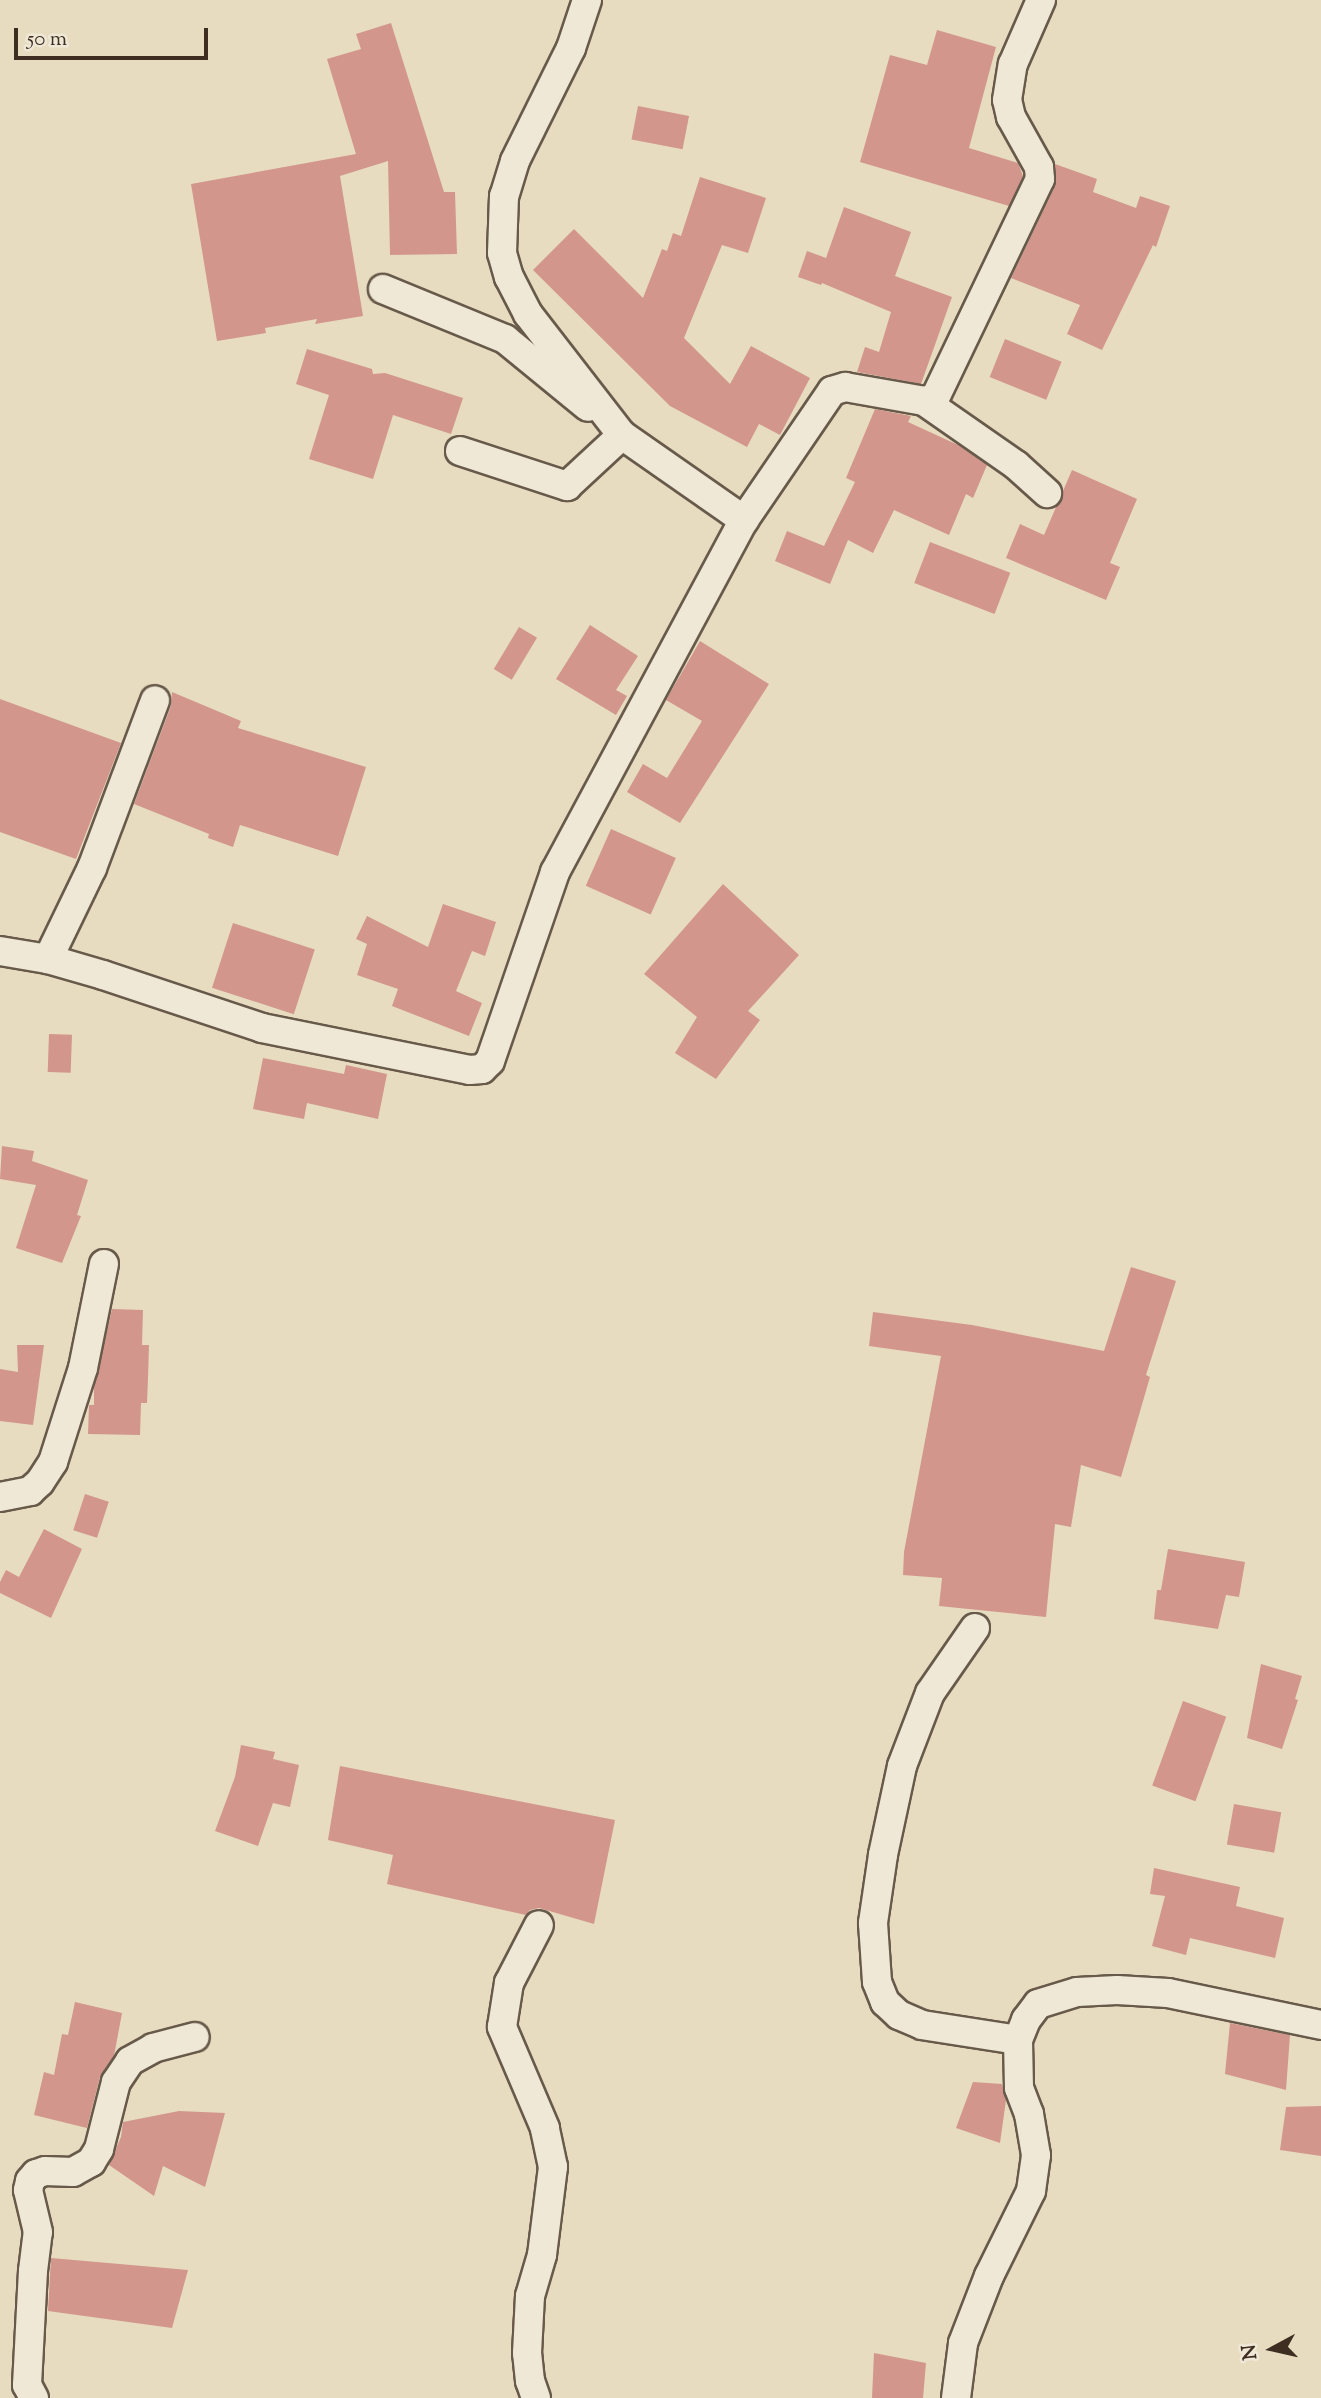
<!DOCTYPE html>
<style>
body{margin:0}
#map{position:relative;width:1321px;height:2398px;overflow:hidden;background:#e7dcc0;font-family:"Sorts Mill Goudy",serif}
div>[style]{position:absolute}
.building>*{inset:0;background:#d2968c;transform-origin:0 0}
.roads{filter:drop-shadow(2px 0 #685a4a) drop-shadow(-2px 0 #685a4a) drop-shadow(0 2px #685a4a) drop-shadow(0 -2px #685a4a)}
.minor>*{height:28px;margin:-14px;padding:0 14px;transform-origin:14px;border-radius:14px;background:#efe8d6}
span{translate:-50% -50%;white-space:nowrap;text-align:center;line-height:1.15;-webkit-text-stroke:5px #efe8d6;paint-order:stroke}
.north{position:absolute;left:1237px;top:2314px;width:70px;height:70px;-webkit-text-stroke:5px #efe8d6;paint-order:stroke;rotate:262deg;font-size:19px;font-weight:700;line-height:28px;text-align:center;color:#3e2e22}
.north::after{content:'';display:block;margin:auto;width:24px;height:32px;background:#3e2e22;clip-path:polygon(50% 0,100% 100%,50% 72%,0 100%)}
.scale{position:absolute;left:14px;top:28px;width:194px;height:32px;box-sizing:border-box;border:4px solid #3e2e22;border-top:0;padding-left:9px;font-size:21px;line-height:24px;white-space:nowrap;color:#3e2e22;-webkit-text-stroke:5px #efe8d6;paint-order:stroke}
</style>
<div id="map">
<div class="building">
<i style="clip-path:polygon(391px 23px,444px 192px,455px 192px,457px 254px,390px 255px,388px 161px,340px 176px,363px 316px,315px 324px,317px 319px,265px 328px,266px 333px,217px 341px,191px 184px,356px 154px,327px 59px,361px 49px,356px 34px)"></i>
<i style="clip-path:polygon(937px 30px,996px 47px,969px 148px,1018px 163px,1023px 176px,1009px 206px,860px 162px,890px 55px,927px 65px)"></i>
<i style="left:638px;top:106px;width:52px;height:34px;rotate:11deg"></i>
<i style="clip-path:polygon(1055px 164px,1097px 179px,1093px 192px,1136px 208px,1140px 196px,1170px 206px,1156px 247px,1153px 245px,1102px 350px,1067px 334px,1080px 305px,1011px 278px,1055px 186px)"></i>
<i style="clip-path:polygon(700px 177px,766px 198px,748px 253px,722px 245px,684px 338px,730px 384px,751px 346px,810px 378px,780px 435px,759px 424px,747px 447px,670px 406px,533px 270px,574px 229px,643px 298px,662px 249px,667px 251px,673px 233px,681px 236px)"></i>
<i style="clip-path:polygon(844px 207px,911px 232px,895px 276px,952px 297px,921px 384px,857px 372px,865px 347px,879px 352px,891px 312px,822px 283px,821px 285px,798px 277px,807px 251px,826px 258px)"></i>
<i style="left:1005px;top:339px;width:61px;height:41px;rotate:22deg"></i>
<i style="clip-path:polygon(307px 349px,372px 369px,373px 374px,385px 373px,463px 398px,451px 434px,393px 415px,373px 479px,309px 459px,329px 395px,296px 384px)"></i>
<i style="clip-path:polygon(875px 409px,911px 416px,908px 422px,958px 445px,987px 465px,973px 498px,966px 494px,949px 535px,894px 510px,873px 553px,848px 540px,830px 584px,775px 561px,787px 531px,824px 546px,855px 482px,846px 478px)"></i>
<i style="clip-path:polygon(1072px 470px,1137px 499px,1110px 563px,1120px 567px,1106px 600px,1006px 558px,1020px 524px,1044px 535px)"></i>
<i style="left:930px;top:542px;width:86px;height:44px;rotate:21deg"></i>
<i style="clip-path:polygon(590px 625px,638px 656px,616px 690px,627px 696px,616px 715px,556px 679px)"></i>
<i style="left:519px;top:627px;width:21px;height:49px;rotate:31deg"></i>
<i style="clip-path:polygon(700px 641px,769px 684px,680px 823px,627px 792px,643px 764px,667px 778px,702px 721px,666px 700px)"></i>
<i style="clip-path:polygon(172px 692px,241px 721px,238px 728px,366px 767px,338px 856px,240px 825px,233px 847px,208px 838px,209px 834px,134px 804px,171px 706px)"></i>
<i style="clip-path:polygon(0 699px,121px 743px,76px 859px,0 832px)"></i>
<i style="left:611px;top:829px;width:71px;height:62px;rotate:24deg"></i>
<i style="clip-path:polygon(723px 884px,799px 955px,748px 1011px,760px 1020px,716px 1079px,675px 1053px,697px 1017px,644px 974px)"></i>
<i style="clip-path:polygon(443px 904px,496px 922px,485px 956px,472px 951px,456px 991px,482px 1003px,469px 1036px,392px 1006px,398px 989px,357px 975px,367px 944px,356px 939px,367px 916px,428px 947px)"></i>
<i style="left:233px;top:923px;width:86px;height:68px;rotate:18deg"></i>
<i style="left:49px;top:1034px;width:23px;height:38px;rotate:2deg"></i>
<i style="clip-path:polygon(263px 1058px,344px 1074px,346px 1065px,387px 1074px,378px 1119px,307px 1103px,304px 1119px,253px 1109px)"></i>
<i style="clip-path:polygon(2px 1146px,34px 1151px,32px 1161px,88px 1180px,77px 1215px,81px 1216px,62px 1263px,16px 1248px,36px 1185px,0 1179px)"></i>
<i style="clip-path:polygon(1131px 1267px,1176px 1281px,1146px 1375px,1150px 1377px,1121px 1477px,1081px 1465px,1071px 1527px,1055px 1524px,1046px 1617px,939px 1606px,942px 1578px,903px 1575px,904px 1552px,941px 1356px,869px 1346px,873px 1312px,972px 1325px,1104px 1351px)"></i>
<i style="clip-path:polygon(112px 1309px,143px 1310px,142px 1345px,149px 1345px,148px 1378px,147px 1403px,141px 1403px,140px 1435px,88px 1434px,89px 1405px,94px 1405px,94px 1387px)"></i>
<i style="clip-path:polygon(17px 1345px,44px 1345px,33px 1425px,0 1421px,0 1369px,18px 1372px)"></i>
<i style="left:85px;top:1494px;width:25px;height:38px;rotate:18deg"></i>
<i style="clip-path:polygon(44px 1529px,82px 1549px,51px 1618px,0 1593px,0 1582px,6px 1570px,19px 1577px)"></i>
<i style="clip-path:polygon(1168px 1549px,1245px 1562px,1239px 1597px,1226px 1595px,1218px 1629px,1154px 1619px,1157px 1590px,1161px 1590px)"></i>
<i style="clip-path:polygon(1261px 1664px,1302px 1676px,1295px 1699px,1298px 1700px,1282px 1749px,1247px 1738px)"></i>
<i style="left:1183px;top:1701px;width:46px;height:90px;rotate:20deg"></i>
<i style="clip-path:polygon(241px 1745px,275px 1752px,273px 1759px,299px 1765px,290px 1807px,273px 1803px,258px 1846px,215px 1831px,235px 1777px)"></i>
<i style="clip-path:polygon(340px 1766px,615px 1820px,594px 1924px,539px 1908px,530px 1910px,526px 1915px,387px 1884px,393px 1855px,328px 1840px)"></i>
<i style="left:1234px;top:1804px;width:48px;height:41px;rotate:10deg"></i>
<i style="clip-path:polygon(1154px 1868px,1240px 1887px,1236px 1906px,1284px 1918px,1275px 1958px,1190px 1938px,1186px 1955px,1152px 1946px,1165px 1896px,1150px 1894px)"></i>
<i style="clip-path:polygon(75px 2002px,122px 2013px,114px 2056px,100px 2077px,87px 2128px,34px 2115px,44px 2072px,54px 2075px,62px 2034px,68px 2035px)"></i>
<i style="clip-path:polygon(1230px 2023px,1290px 2035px,1286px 2090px,1225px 2074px)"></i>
<i style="clip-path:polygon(973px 2082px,1002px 2084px,1006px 2100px,1000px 2143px,956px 2128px)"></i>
<i style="clip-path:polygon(1321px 2106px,1321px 2156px,1280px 2150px,1286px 2107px)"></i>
<i style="clip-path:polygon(179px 2111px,225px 2113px,205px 2187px,163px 2166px,154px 2196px,109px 2165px,121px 2137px,123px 2122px)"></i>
<i style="clip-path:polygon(51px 2258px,188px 2270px,172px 2328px,48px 2311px)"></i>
<i style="clip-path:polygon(874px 2353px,926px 2363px,923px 2398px,872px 2398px)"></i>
</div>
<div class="roads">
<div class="minor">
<i style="left:587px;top:0;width:51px;rotate:108.4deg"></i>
<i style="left:571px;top:48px;width:126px;rotate:116.4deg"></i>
<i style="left:515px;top:161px;width:37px;rotate:107deg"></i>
<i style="left:504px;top:196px;width:57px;rotate:92deg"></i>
<i style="left:502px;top:253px;width:25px;rotate:74deg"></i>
<i style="left:509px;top:277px;width:42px;rotate:62.8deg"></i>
<i style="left:528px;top:314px;width:153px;rotate:52.2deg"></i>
<i style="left:622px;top:435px;width:149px;rotate:34.9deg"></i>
<i style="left:383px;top:289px;width:132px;rotate:22.3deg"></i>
<i style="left:505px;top:339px;width:107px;rotate:39.3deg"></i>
<i style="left:924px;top:401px;width:112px;rotate:34.8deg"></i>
<i style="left:1016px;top:465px;width:42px;rotate:42.1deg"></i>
<i style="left:460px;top:451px;width:113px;rotate:18.1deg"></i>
<i style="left:567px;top:486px;width:75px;rotate:-42.8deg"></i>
<i style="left:0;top:951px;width:49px;rotate:9.5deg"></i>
<i style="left:48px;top:959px;width:57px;rotate:16.2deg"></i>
<i style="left:103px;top:975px;width:168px;rotate:18.4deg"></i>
<i style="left:262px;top:1028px;width:212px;rotate:11.4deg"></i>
<i style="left:470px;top:1070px;width:12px;rotate:-5deg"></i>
<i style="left:482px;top:1069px;width:11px;rotate:-45deg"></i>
<i style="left:490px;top:1061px;width:200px;rotate:-71deg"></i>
<i style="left:555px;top:872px;width:400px;rotate:-61.8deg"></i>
<i style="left:744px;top:520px;width:156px;rotate:-55.7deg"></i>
<i style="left:832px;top:391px;width:14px;rotate:-17deg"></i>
<i style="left:845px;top:387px;width:80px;rotate:10deg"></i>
<i style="left:924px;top:401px;width:11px;rotate:-15deg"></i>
<i style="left:935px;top:398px;width:243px;rotate:-64.4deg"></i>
<i style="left:1040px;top:179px;width:12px;rotate:-95deg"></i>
<i style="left:1039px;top:167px;width:57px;rotate:-119.2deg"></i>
<i style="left:1011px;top:117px;width:17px;rotate:-103deg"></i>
<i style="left:1007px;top:100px;width:36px;rotate:-81deg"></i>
<i style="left:1013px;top:64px;width:70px;rotate:-66.4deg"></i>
<i style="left:48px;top:959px;width:101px;rotate:-64.2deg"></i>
<i style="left:92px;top:868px;width:179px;rotate:-69.4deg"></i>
<i style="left:0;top:1497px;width:31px;rotate:-11deg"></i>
<i style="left:30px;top:1491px;width:13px;rotate:-42deg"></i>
<i style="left:40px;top:1482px;width:24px;rotate:-57deg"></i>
<i style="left:53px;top:1462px;width:99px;rotate:-72.3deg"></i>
<i style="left:83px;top:1368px;width:106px;rotate:-78.6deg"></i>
<i style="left:975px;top:1628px;width:79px;rotate:124.7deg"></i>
<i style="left:930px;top:1693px;width:78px;rotate:111deg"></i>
<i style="left:902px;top:1766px;width:91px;rotate:102.1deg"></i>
<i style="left:883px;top:1855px;width:69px;rotate:98.4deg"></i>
<i style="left:873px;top:1923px;width:59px;rotate:86.1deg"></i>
<i style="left:877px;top:1982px;width:22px;rotate:68deg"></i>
<i style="left:885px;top:2002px;width:19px;rotate:43deg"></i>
<i style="left:899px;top:2015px;width:25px;rotate:23deg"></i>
<i style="left:922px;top:2025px;width:97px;rotate:8.9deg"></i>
<i style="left:34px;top:2398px;width:15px;rotate:-118deg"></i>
<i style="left:27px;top:2385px;width:114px;rotate:-87deg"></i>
<i style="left:33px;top:2271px;width:39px;rotate:-83deg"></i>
<i style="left:38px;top:2232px;width:43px;rotate:-103.4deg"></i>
<i style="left:28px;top:2190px;width:9px;rotate:-77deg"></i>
<i style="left:30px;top:2181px;width:9px;rotate:-49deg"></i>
<i style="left:36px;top:2174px;width:9px;rotate:-18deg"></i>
<i style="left:45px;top:2171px;width:28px;rotate:2deg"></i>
<i style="left:73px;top:2172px;width:21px;rotate:-29deg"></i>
<i style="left:91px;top:2162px;width:15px;rotate:-58deg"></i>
<i style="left:99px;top:2149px;width:69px;rotate:-75.8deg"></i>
<i style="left:116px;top:2082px;width:25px;rotate:-56deg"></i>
<i style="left:130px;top:2061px;width:26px;rotate:-29deg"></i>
<i style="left:153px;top:2048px;width:43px;rotate:-14.7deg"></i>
<i style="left:536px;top:2398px;width:18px;rotate:-109deg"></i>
<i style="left:530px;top:2381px;width:28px;rotate:-96deg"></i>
<i style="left:527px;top:2353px;width:57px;rotate:-87deg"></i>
<i style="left:530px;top:2296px;width:43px;rotate:-73.7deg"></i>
<i style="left:542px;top:2255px;width:89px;rotate:-82.9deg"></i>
<i style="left:553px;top:2167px;width:40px;rotate:-102deg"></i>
<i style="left:545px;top:2128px;width:110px;rotate:-113.1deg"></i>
<i style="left:502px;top:2027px;width:45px;rotate:-81deg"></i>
<i style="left:509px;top:1983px;width:65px;rotate:-62.7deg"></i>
<i style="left:956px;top:2398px;width:55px;rotate:-82.7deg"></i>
<i style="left:963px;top:2343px;width:72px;rotate:-68.8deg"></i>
<i style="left:989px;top:2276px;width:95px;rotate:-63.7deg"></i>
<i style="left:1031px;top:2191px;width:36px;rotate:-82deg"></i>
<i style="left:1036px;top:2155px;width:42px;rotate:-99.7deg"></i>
<i style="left:1029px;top:2114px;width:28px;rotate:-111deg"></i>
<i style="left:1019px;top:2088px;width:48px;rotate:-91.2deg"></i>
<i style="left:1018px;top:2040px;width:22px;rotate:-68deg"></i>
<i style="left:1026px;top:2020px;width:20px;rotate:-53deg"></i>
<i style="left:1038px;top:2004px;width:41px;rotate:-17.1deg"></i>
<i style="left:1077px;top:1992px;width:40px;rotate:-2.9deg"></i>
<i style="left:1117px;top:1990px;width:51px;rotate:3.4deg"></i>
<i style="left:1168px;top:1993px;width:156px;rotate:11.8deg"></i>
</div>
</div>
<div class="north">N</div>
<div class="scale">50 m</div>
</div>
